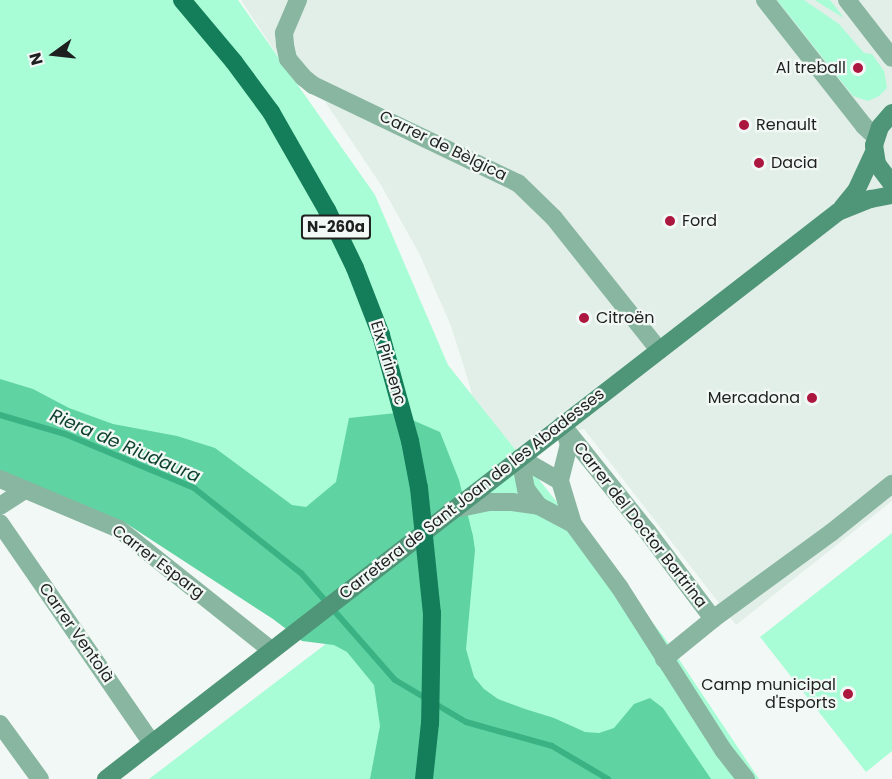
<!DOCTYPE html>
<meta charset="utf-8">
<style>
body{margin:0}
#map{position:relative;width:892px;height:779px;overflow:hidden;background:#f2f8f5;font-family:Poppins,sans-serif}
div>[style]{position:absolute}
.built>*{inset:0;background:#e1efe8}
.green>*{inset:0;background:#a8fdd6}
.forest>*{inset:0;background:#60d3a3}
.stream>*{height:6px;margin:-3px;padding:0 3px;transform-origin:3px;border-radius:3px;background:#3bb284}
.minor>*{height:18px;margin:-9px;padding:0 9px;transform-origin:9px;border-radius:9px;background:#89b6a0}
.secondary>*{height:18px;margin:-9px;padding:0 9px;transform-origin:9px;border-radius:9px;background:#4f9577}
.primary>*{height:18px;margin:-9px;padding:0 9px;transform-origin:9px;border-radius:9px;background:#137e59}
.primary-bridge>*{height:18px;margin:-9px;padding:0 9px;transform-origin:9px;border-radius:9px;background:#137e59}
.dots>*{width:16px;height:16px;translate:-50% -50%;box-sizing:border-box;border:3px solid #f2f8f5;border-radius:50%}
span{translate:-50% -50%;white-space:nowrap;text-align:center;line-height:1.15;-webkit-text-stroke:4.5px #f2f8f5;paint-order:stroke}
.shield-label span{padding:2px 4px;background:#f2f8f5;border:2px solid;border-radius:4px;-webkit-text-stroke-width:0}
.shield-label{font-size:15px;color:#1d201e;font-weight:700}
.poi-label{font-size:16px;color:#1d201e}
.right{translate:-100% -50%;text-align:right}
.left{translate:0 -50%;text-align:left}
.street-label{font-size:16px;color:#1d201e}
.water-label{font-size:18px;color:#0c3f2c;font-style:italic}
.north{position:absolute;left:24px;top:24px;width:60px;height:60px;-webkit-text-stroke:4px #f2f8f5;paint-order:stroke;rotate:255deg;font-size:16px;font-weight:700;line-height:24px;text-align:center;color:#1d201e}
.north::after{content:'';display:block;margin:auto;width:21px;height:27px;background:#1d201e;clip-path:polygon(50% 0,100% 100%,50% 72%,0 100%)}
</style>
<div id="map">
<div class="built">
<i style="clip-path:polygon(241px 0,892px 0,892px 501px,736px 625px,584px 429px,570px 432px,555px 442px,494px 491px,469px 383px,451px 326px,420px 255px,381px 185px,322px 97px,280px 59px)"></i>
</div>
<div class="green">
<i style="clip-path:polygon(0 0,238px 0,375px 195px,448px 365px,664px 637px,759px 779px,149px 779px,352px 624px,0 417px)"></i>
<i style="clip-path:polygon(777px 0,804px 0,839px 24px,864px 53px,872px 54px,884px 71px,887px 88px,879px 96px,868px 101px,853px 96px)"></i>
<i style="clip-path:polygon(815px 0,830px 0,844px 18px,824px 6px)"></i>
<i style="clip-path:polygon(892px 533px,892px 751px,866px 772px,760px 637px)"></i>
</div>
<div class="forest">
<i style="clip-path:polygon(0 379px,33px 389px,69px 408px,113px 424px,177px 436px,215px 448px,292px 505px,306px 507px,336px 482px,349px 418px,396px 413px,440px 432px,459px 480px,473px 536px,475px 550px,466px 649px,474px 677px,484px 689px,498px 699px,525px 709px,554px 718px,585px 732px,599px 733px,614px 728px,634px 704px,650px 698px,663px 708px,711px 779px,370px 779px,380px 726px,374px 685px,347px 652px,334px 645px,302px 641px,273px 619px,124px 522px,0 472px)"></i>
</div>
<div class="stream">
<i style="left:0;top:415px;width:68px;rotate:16.3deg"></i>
<i style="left:65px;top:434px;width:140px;rotate:22.7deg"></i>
<i style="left:194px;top:488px;width:137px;rotate:38.5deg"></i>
<i style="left:301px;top:573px;width:142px;rotate:48.7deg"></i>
<i style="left:395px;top:680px;width:82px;rotate:30.6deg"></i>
<i style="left:466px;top:722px;width:89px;rotate:15.6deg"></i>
<i style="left:552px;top:746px;width:65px;rotate:30.5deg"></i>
</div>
<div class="minor">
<i style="left:298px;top:0;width:36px;rotate:113deg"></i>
<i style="left:284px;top:33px;width:12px;rotate:85deg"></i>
<i style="left:285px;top:45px;width:14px;rotate:78deg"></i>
<i style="left:288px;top:59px;width:23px;rotate:50deg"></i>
<i style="left:303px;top:77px;width:13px;rotate:39deg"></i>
<i style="left:313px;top:85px;width:227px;rotate:25.6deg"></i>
<i style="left:518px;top:183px;width:50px;rotate:44.2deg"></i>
<i style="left:554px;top:218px;width:169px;rotate:51.5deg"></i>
<i style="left:765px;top:0;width:160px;rotate:51.8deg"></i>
<i style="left:864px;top:126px;width:16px;rotate:43deg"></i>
<i style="left:847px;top:0;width:73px;rotate:52.2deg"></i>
<i style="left:562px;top:425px;width:136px;rotate:51.3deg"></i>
<i style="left:647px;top:531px;width:110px;rotate:53.1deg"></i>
<i style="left:713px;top:619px;width:147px;rotate:-36.2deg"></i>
<i style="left:832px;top:532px;width:77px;rotate:-38.7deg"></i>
<i style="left:564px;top:430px;width:15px;rotate:70deg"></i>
<i style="left:569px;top:444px;width:38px;rotate:104deg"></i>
<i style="left:560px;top:481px;width:45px;rotate:73.2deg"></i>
<i style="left:573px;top:524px;width:79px;rotate:53.7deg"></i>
<i style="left:620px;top:588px;width:193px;rotate:57.5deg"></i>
<i style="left:724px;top:751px;width:36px;rotate:52deg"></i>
<i style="left:520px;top:458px;width:32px;rotate:79deg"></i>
<i style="left:526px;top:489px;width:21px;rotate:53deg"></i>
<i style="left:520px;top:458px;width:46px;rotate:29.9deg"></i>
<i style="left:0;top:479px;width:129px;rotate:22.8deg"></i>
<i style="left:119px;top:529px;width:194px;rotate:38.5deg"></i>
<i style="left:0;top:506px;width:30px;rotate:-33deg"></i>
<i style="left:451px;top:510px;width:40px;rotate:-12deg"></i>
<i style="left:490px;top:502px;width:22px"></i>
<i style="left:512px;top:502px;width:27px;rotate:8deg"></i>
<i style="left:539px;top:506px;width:38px;rotate:28deg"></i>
<i style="left:0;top:523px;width:267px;rotate:55.4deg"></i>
<i style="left:664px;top:659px;width:63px;rotate:-39.2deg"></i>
<i style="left:0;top:724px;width:68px;rotate:54deg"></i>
</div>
<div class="secondary">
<i style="left:892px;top:113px;width:18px;rotate:131deg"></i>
<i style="left:880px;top:127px;width:19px;rotate:108deg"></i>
<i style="left:874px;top:145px;width:19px;rotate:81deg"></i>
<i style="left:877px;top:164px;width:25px;rotate:53deg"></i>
<i style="left:842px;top:208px;width:22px;rotate:-51deg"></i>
<i style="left:856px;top:191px;width:43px;rotate:-65.2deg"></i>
<i style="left:106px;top:779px;width:926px;rotate:-37.76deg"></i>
<i style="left:838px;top:212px;width:35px;rotate:-22deg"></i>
<i style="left:871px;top:199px;width:21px;rotate:-11deg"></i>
</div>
<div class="primary">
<i style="left:182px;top:0;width:81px;rotate:50deg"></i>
<i style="left:234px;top:62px;width:62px;rotate:53.5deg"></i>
<i style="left:271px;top:112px;width:113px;rotate:60.3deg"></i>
<i style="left:327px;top:210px;width:64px;rotate:64.2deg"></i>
<i style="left:355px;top:268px;width:72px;rotate:68.8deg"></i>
<i style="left:381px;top:335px;width:110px;rotate:74.7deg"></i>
<i style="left:410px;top:441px;width:48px;rotate:79.2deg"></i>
</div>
<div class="primary-bridge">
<i style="left:419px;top:488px;width:126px;rotate:84.1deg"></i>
<i style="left:432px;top:613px;width:110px;rotate:91deg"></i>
<i style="left:430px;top:723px;width:56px;rotate:96.1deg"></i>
</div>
<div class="dots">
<i style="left:858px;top:68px;background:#ac173f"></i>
<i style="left:744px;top:125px;background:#ac173f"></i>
<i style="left:759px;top:163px;background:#ac173f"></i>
<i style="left:670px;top:221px;background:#ac173f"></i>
<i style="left:584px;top:318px;background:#ac173f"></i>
<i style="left:812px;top:398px;background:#ac173f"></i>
<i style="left:848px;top:694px;background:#ac173f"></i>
</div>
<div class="shield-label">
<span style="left:336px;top:227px">N-260a</span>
</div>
<div class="poi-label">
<span class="right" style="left:846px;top:68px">Al treball</span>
<span class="left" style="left:756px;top:125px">Renault</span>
<span class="left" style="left:771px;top:163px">Dacia</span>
<span class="left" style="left:682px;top:221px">Ford</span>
<span class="left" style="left:596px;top:318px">Citroën</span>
<span class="right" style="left:800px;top:398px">Mercadona</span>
<span class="right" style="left:836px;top:694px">Camp municipal<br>d'Esports</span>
</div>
<div class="street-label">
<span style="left:443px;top:146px;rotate:26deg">Carrer de Bèlgica</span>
<span style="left:388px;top:363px;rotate:73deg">Eix Pirinenc</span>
<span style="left:472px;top:494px;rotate:-38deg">Carretera de Sant Joan de les Abadesses</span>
<span style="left:640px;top:525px;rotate:52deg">Carrer del Doctor Bartrina</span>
<span style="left:158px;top:562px;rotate:37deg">Carrer Esparg</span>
<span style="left:76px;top:633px;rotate:55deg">Carrer Ventolà</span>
</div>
<div class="water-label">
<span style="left:125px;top:446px;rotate:23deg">Riera de Riudaura</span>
</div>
<div class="north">N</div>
</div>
